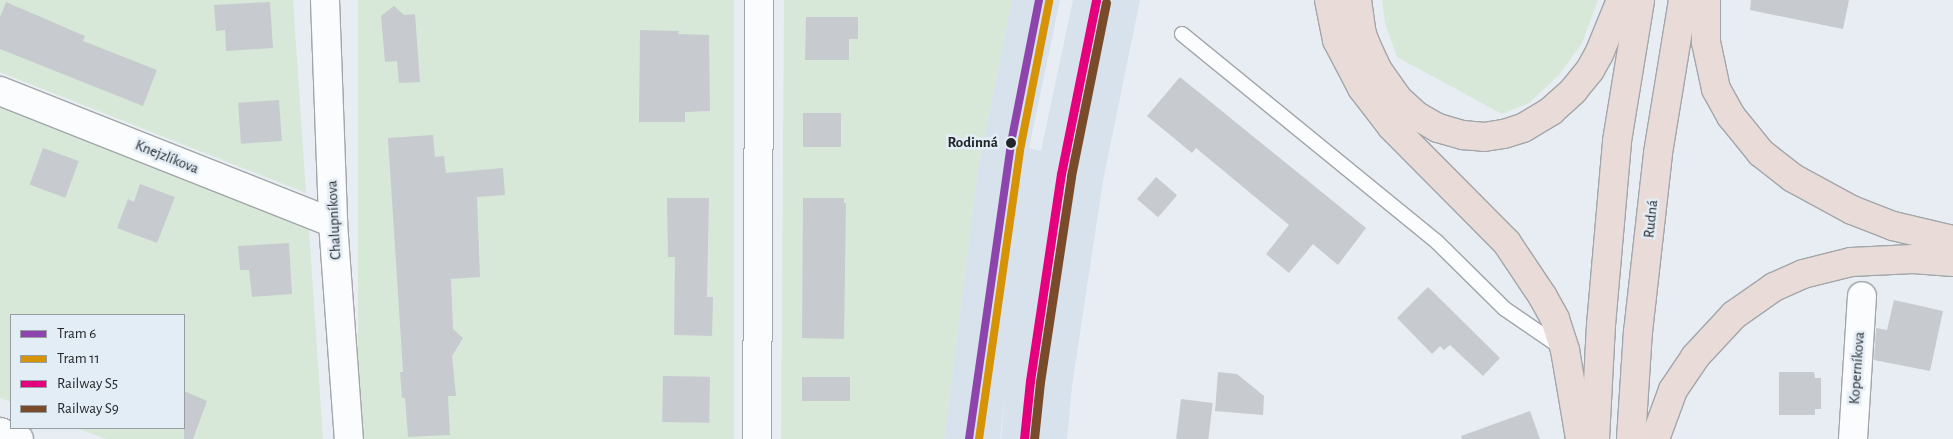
<!DOCTYPE html>
<meta charset="utf-8">
<style>
body{margin:0}
#map{position:relative;width:1953px;height:439px;overflow:hidden;background:#e7edf2;font-family:"Alegreya Sans",sans-serif}
div>[style]{position:absolute}
.built>*{inset:0;background:#d7e2ec}
.green>*{inset:0;background:#d7e8d8;transform-origin:0 0}
.building>*{inset:0;background:#c7cbcf;transform-origin:0 0}
.roads{filter:drop-shadow(1px 0 #a2a6a9) drop-shadow(-1px 0 #a2a6a9) drop-shadow(0 1px #a2a6a9) drop-shadow(0 -1px #a2a6a9)}
.lane>*{height:14px;margin:-7px;padding:0 7px;transform-origin:7px;border-radius:7px;background:#fbfcfd}
.street>*{height:28px;margin:-14px;padding:0 14px;transform-origin:14px;border-radius:14px;background:#fbfcfd}
.highway>*{height:28px;margin:-14px;padding:0 14px;transform-origin:14px;border-radius:14px;background:#e9dbd8}
.rail-1>*{height:9px;margin:-4.5px;padding:0 4.5px;transform-origin:4.5px;border-radius:4.5px;background:#e5007d}
.rail-2>*{height:9px;margin:-4.5px;padding:0 4.5px;transform-origin:4.5px;border-radius:4.5px;background:#7a4b2a}
.tram-1>*{height:8px;margin:-4px;padding:0 4px;transform-origin:4px;border-radius:4px;background:#8e44ad}
.tram-2>*{height:8px;margin:-4px;padding:0 4px;transform-origin:4px;border-radius:4px;background:#d79306}
.dots>*{width:14px;height:14px;translate:-50% -50%;box-sizing:border-box;border:2px solid #e3edf6;border-radius:50%}
span{translate:-50% -50%;white-space:nowrap;text-align:center;line-height:1.15;-webkit-text-stroke:5px #e3edf6;paint-order:stroke}
.stop-label{font-size:15px;color:#23272a;font-weight:700}
.right{translate:-100% -50%;text-align:right}
.street-label{font-size:15px;color:#23272a}
.legend{position:absolute;left:10px;top:314px;width:175px;height:115px;box-sizing:border-box;background:#e3edf6;border:1px solid #969ea4;margin:0;padding:6px 9px;list-style:none;font-size:15px;color:#23272a}
.legend li{display:flex;align-items:center;gap:10px;height:25px}
.legend b{width:25px;border:1px solid #969ea4}
</style>
<div id="map">
<div class="built">
<i style="clip-path:polygon(1012px 0,1060px 0,1029px 148px,1041px 151px,1073px 0,1140px 0,1103px 181px,1072px 386px,1067px 439px,1001px 439px,1006px 388px,1000px 439px,944px 439px,978px 168px)"></i>
</div>
<div class="green">
<i style="clip-path:polygon(0 0,293px 0,306px 193px,0 72px)"></i>
<i style="left:358px;top:0;width:376px;height:440px"></i>
<i style="clip-path:polygon(784px 0,1012px 0,978px 168px,944px 439px,781px 439px)"></i>
<i style="clip-path:polygon(1382px 0,1598px 0,1582px 43px,1560px 74px,1529px 103px,1502px 114px,1397px 57px,1385px 24px)"></i>
<i style="clip-path:polygon(0 107px,309px 229px,323px 439px,106px 439px,77px 428px,184px 428px,184px 315px,11px 315px,11px 402px,0 398px)"></i>
</div>
<div class="building">
<i style="clip-path:polygon(1751px 0,1849px 0,1843px 29px,1750px 10px)"></i>
<i style="clip-path:polygon(6px 2px,85px 36px,83px 41px,157px 70px,143px 106px,0 49px,0 17px)"></i>
<i style="clip-path:polygon(270px 2px,273px 48px,226px 51px,225px 30px,216px 31px,214px 5px)"></i>
<i style="clip-path:polygon(394px 6px,404px 15px,415px 14px,420px 82px,399px 83px,397px 61px,385px 62px,381px 16px)"></i>
<i style="clip-path:polygon(806px 17px,858px 17px,858px 39px,849px 39px,849px 60px,805px 60px)"></i>
<i style="clip-path:polygon(640px 30px,679px 31px,678px 34px,709px 35px,710px 111px,685px 112px,685px 122px,639px 122px)"></i>
<i style="clip-path:polygon(1180px 77px,1366px 228px,1338px 265px,1313px 244px,1289px 273px,1266px 254px,1289px 225px,1196px 148px,1192px 153px,1147px 116px)"></i>
<i style="left:279px;top:100px;width:41px;height:41px;rotate:86deg"></i>
<i style="left:803px;top:113px;width:38px;height:34px"></i>
<i style="clip-path:polygon(433px 135px,435px 157px,444px 156px,446px 173px,503px 168px,505px 195px,477px 197px,480px 277px,451px 279px,453px 329px,463px 338px,452px 356px,456px 396px,448px 396px,450px 435px,408px 437px,405px 398px,402px 398px,400px 372px,403px 372px,388px 138px)"></i>
<i style="left:43px;top:148px;width:38px;height:39px;rotate:20deg"></i>
<i style="left:1156px;top:177px;width:28px;height:29px;rotate:41deg"></i>
<i style="clip-path:polygon(140px 184px,175px 197px,157px 243px,117px 228px,128px 199px,134px 202px)"></i>
<i style="clip-path:polygon(667px 198px,709px 198px,707px 297px,713px 297px,712px 336px,674px 335px,675px 257px,668px 257px)"></i>
<i style="clip-path:polygon(803px 198px,844px 198px,844px 203px,846px 203px,844px 339px,802px 338px)"></i>
<i style="clip-path:polygon(289px 243px,292px 294px,252px 297px,249px 270px,240px 270px,238px 246px)"></i>
<i style="clip-path:polygon(1428px 287px,1500px 358px,1483px 376px,1450px 345px,1444px 350px,1440px 346px,1432px 354px,1397px 318px)"></i>
<i style="clip-path:polygon(1894px 300px,1943px 311px,1930px 371px,1874px 360px,1876px 328px,1887px 330px)"></i>
<i style="clip-path:polygon(1218px 372px,1237px 374px,1264px 396px,1263px 415px,1215px 411px)"></i>
<i style="clip-path:polygon(1779px 372px,1814px 372px,1815px 378px,1821px 378px,1821px 409px,1815px 409px,1815px 415px,1779px 415px)"></i>
<i style="left:663px;top:376px;width:47px;height:46px;rotate:1deg"></i>
<i style="left:802px;top:377px;width:48px;height:24px"></i>
<i style="clip-path:polygon(184px 391px,207px 401px,193px 439px,184px 439px)"></i>
<i style="left:1181px;top:399px;width:32px;height:40px;rotate:7deg"></i>
<i style="clip-path:polygon(1530px 411px,1540px 439px,1462px 439px,1461px 436px)"></i>
</div>
<div class="roads">
<div class="lane">
<i style="left:1182px;top:34px;width:329px;rotate:39.2deg"></i>
<i style="left:1437px;top:242px;width:95px;rotate:44.6deg"></i>
<i style="left:1505px;top:309px;width:69px;rotate:34.4deg"></i>
</div>
<div class="street">
<i style="left:325px;top:0;width:223px;rotate:87.9deg"></i>
<i style="left:333px;top:223px;width:217px;rotate:85.8deg"></i>
<i style="left:0;top:91px;width:358px;rotate:21.6deg"></i>
<i style="left:0;top:432px;width:20px;rotate:20deg"></i>
<i style="left:757px;top:439px;width:439px;rotate:-89.7deg"></i>
<i style="left:1853px;top:439px;width:143px;rotate:-86.4deg"></i>
</div>
<div class="highway">
<i style="left:1329px;top:0;width:41px;rotate:78.7deg"></i>
<i style="left:1337px;top:40px;width:54px;rotate:62.5deg"></i>
<i style="left:1362px;top:88px;width:49px;rotate:52.4deg"></i>
<i style="left:1392px;top:127px;width:163px;rotate:45.2deg"></i>
<i style="left:1507px;top:243px;width:65px;rotate:56.3deg"></i>
<i style="left:1543px;top:297px;width:25px;rotate:61deg"></i>
<i style="left:1555px;top:319px;width:33px;rotate:72deg"></i>
<i style="left:1565px;top:350px;width:90px;rotate:80.4deg"></i>
<i style="left:1357px;top:0;width:34px;rotate:82deg"></i>
<i style="left:1362px;top:34px;width:12px;rotate:70deg"></i>
<i style="left:1366px;top:45px;width:26px;rotate:65deg"></i>
<i style="left:1377px;top:69px;width:38px;rotate:55deg"></i>
<i style="left:1399px;top:100px;width:24px;rotate:42deg"></i>
<i style="left:1417px;top:116px;width:24px;rotate:30deg"></i>
<i style="left:1438px;top:128px;width:26px;rotate:16deg"></i>
<i style="left:1463px;top:135px;width:21px;rotate:5deg"></i>
<i style="left:1484px;top:137px;width:20px;rotate:-9deg"></i>
<i style="left:1504px;top:134px;width:20px;rotate:-18deg"></i>
<i style="left:1523px;top:128px;width:33px;rotate:-31deg"></i>
<i style="left:1551px;top:111px;width:30px;rotate:-42deg"></i>
<i style="left:1573px;top:91px;width:27px;rotate:-51deg"></i>
<i style="left:1590px;top:70px;width:18px;rotate:-61deg"></i>
<i style="left:1599px;top:54px;width:58px;rotate:-67.8deg"></i>
<i style="left:1706px;top:0;width:42px;rotate:90deg"></i>
<i style="left:1706px;top:42px;width:48px;rotate:78deg"></i>
<i style="left:1716px;top:89px;width:31px;rotate:61deg"></i>
<i style="left:1731px;top:116px;width:48px;rotate:51deg"></i>
<i style="left:1761px;top:153px;width:41px;rotate:38deg"></i>
<i style="left:1793px;top:178px;width:67px;rotate:28.5deg"></i>
<i style="left:1852px;top:210px;width:44px;rotate:21.3deg"></i>
<i style="left:1893px;top:226px;width:62px;rotate:13.1deg"></i>
<i style="left:1595px;top:439px;width:114px;rotate:-87deg"></i>
<i style="left:1601px;top:325px;width:185px;rotate:-85deg"></i>
<i style="left:1617px;top:141px;width:143px;rotate:-80.7deg"></i>
<i style="left:1631px;top:439px;width:107px;rotate:-86.3deg"></i>
<i style="left:1638px;top:332px;width:180px;rotate:-83.6deg"></i>
<i style="left:1658px;top:153px;width:155px;rotate:-80.7deg"></i>
<i style="left:1655px;top:439px;width:52px;rotate:-69.8deg"></i>
<i style="left:1673px;top:390px;width:40px;rotate:-56deg"></i>
<i style="left:1695px;top:357px;width:57px;rotate:-47.1deg"></i>
<i style="left:1734px;top:315px;width:49px;rotate:-35deg"></i>
<i style="left:1774px;top:287px;width:32px;rotate:-24deg"></i>
<i style="left:1803px;top:274px;width:49px;rotate:-14deg"></i>
<i style="left:1851px;top:262px;width:62px;rotate:-2.8deg"></i>
<i style="left:1913px;top:259px;width:40px;rotate:4.3deg"></i>
</div>
</div>
<div class="rail-1">
<i style="left:1024px;top:439px;width:58px;rotate:-84.1deg"></i>
<i style="left:1030px;top:381px;width:209px;rotate:-81.5deg"></i>
<i style="left:1061px;top:174px;width:177px;rotate:-78.6deg"></i>
</div>
<div class="rail-2">
<i style="left:1034px;top:439px;width:57px;rotate:-84deg"></i>
<i style="left:1040px;top:382px;width:208px;rotate:-81.4deg"></i>
<i style="left:1071px;top:176px;width:177px;rotate:-78.6deg"></i>
</div>
<div class="tram-1">
<i style="left:969px;top:439px;width:299px;rotate:-81.9deg"></i>
<i style="left:1011px;top:143px;width:146px;rotate:-78.9deg"></i>
</div>
<div class="tram-2">
<i style="left:979px;top:439px;width:297px;rotate:-81.9deg"></i>
<i style="left:1021px;top:145px;width:146px;rotate:-78.9deg"></i>
</div>
<div class="dots">
<i style="left:1011px;top:143px;background:#23272a"></i>
</div>
<div class="stop-label">
<span class="right" style="left:998px;top:143px">Rodinná</span>
</div>
<div class="street-label">
<span style="left:167px;top:157px;rotate:22deg">Knejzlíkova</span>
<span style="left:1651px;top:219px;rotate:-84deg">Rudná</span>
<span style="left:334px;top:220px;rotate:-93deg">Chalupníkova</span>
<span style="left:1857px;top:368px;rotate:-86deg">Koperníkova</span>
</div>
<ul class="legend">
<li><b style="height:6px;background:#8e44ad"></b>Tram 6</li>
<li><b style="height:6px;background:#d79306"></b>Tram 11</li>
<li><b style="height:6px;background:#e5007d"></b>Railway S5</li>
<li><b style="height:6px;background:#7a4b2a"></b>Railway S9</li>
</ul>
</div>
